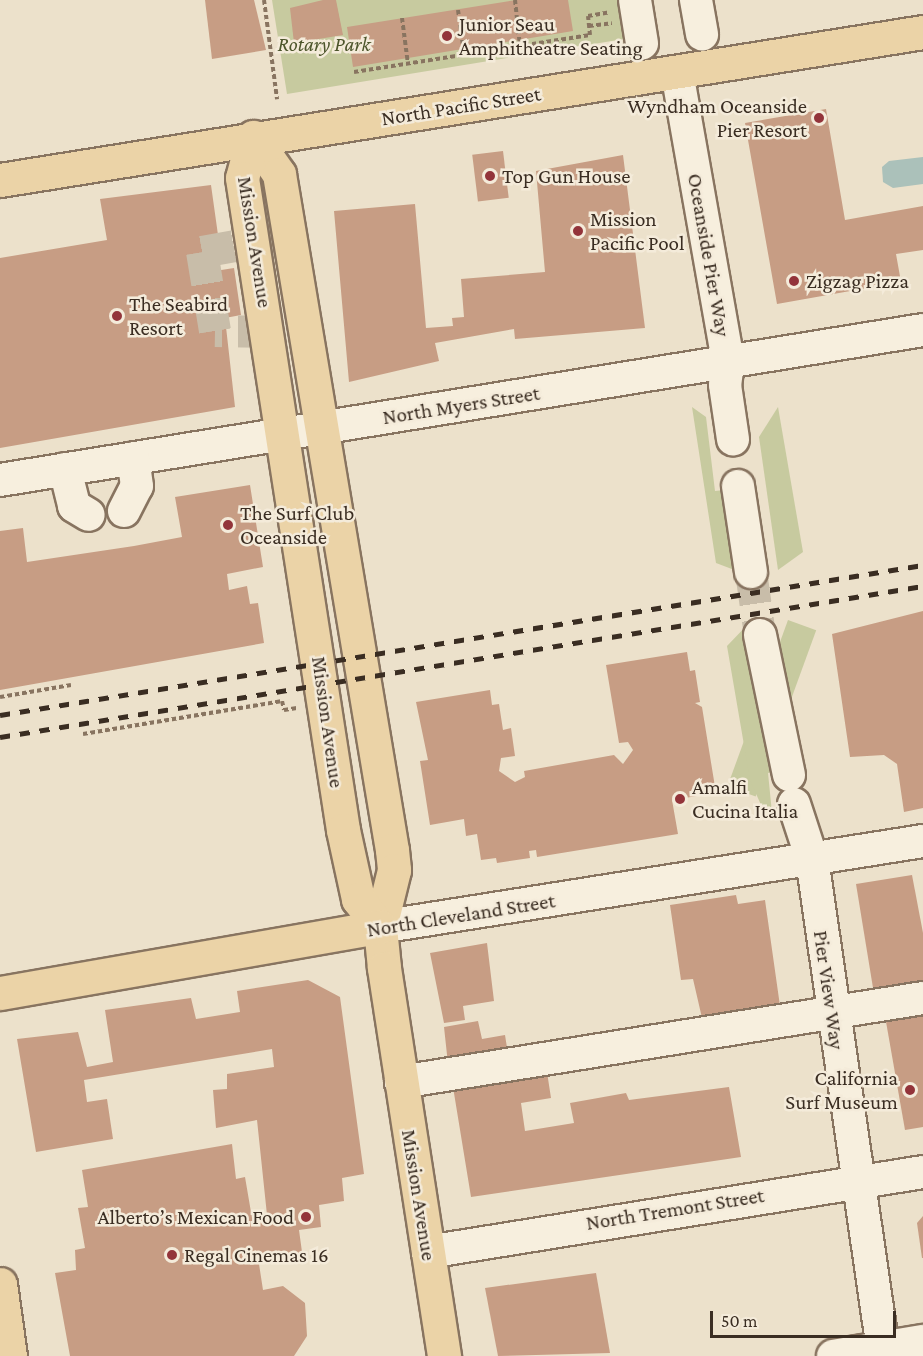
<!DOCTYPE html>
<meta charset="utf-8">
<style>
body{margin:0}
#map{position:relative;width:923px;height:1356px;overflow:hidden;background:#ece1cb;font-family:"Crimson Pro",serif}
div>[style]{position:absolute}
.green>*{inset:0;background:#c7ca9f;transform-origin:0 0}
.water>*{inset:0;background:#abc1ba}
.building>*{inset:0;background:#c79d84;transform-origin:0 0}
.minor-tunnel>*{height:32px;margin-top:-16px;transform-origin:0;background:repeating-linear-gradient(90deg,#c8bda9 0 32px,transparent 0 48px)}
.path>*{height:4px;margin-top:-2px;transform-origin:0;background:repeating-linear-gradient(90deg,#887460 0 4.5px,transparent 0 7.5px)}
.roads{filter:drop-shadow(2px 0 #887460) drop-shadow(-2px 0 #887460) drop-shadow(0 2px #887460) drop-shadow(0 -2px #887460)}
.minor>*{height:32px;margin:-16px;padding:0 16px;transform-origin:16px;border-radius:16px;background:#f7efde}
.major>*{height:33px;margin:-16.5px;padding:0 16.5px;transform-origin:16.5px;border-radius:16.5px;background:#ebd3a7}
.rail>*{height:4.5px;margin-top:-2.25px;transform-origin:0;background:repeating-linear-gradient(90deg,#3a2d22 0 10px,transparent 0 20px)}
.dots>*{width:16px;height:16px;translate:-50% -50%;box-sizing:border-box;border:3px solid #f4ebda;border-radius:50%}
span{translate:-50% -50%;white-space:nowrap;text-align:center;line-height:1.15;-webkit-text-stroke:5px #f4ebda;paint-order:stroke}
.poi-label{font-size:21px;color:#3a2d22}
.left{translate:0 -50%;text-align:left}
.right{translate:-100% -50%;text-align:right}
.park-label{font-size:21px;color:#4c552b;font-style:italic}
.street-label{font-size:21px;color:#3a2d22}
.scale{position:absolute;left:710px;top:1311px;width:186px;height:27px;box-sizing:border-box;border:3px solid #3a2d22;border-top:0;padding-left:8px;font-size:18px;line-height:21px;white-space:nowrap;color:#3a2d22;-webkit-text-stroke:4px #f4ebda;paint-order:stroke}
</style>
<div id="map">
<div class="green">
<i style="clip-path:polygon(272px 0,624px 0,630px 38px,287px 94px)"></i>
<i style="clip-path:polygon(692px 407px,706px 417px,715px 491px,734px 489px,745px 574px,716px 563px)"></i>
<i style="clip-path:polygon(778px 407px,803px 552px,778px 570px,759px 437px)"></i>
<i style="left:788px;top:620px;width:30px;height:177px;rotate:20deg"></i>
<i style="clip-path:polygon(751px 621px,778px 771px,768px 773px,772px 813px,765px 814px,750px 780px,727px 646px)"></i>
</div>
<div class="water">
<i style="clip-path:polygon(923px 157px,923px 184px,893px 188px,883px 182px,882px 167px,889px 161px)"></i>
</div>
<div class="building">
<i style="clip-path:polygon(205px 0,254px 0,266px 50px,212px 59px)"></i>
<i style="clip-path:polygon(323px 0,336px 0,343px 35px,294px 43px,290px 8px)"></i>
<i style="clip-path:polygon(516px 0,568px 0,573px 31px,353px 67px,347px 27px)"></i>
<i style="clip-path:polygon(826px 109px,845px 220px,923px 206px,923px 250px,896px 254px,901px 282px,777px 304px,745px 123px)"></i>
<i style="left:503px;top:151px;width:47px;height:31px;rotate:83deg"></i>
<i style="clip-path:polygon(623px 155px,645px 328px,515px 339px,514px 329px,435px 343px,439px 361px,349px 382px,334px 211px,415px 204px,426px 328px,453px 326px,452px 318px,464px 317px,461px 279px,545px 272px,536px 171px)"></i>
<i style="clip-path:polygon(211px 185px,218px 235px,211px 237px,215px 271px,234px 268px,241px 315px,225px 318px,235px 407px,0 448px,0 258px,107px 240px,100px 199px)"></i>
<i style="clip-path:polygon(250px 485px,263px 567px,227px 574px,229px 590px,247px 586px,250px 604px,258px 603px,264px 643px,0 690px,0 531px,23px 528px,27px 562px,134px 546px,182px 537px,175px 497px)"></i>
<i style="clip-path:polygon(923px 611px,923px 808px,904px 812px,897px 764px,884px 755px,850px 757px,832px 634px)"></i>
<i style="clip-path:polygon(687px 652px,690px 671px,695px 670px,700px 702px,695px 703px,702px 707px,716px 793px,672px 800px,678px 834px,537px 857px,536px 850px,529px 851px,530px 858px,497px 863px,496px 858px,481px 860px,477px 834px,466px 836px,464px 819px,430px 825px,420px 761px,428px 760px,416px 702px,490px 690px,492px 705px,499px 704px,503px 730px,511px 728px,515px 756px,501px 758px,499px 771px,515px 782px,525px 777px,524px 771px,614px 755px,623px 764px,633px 750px,628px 742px,619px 743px,606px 665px)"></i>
<i style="clip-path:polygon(912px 875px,923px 933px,923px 986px,874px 994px,856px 884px)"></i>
<i style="clip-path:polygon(736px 895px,738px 904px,765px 900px,780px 1006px,702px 1018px,693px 979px,681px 980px,670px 905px)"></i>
<i style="clip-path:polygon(487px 943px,494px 1001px,463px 1006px,465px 1020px,444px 1023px,430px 953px)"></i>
<i style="clip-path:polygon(308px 980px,340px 997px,364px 1174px,342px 1178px,344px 1201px,319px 1205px,321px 1227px,299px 1230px,302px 1252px,259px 1264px,263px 1290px,283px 1286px,305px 1303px,307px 1336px,294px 1356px,70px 1356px,55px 1273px,76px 1270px,75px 1250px,85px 1248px,78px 1208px,88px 1207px,82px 1170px,232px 1144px,236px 1179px,245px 1177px,252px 1218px,267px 1215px,257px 1120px,216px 1128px,213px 1090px,227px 1089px,227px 1074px,274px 1067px,272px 1049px,84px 1080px,87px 1102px,107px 1099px,113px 1139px,36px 1152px,17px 1039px,78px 1032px,87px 1067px,113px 1062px,105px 1010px,191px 998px,196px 1019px,240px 1012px,237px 991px)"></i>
<i style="clip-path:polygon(923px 1010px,923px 1127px,905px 1130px,885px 1016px)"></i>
<i style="clip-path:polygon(478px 1021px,482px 1039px,505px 1035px,508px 1054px,448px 1064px,444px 1027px)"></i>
<i style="clip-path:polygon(547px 1072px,551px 1098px,521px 1103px,525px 1131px,574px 1123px,570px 1103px,626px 1093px,629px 1100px,729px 1087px,741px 1157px,471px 1197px,453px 1087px)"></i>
<i style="clip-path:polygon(923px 1216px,923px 1258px,922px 1258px,917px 1223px)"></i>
<i style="clip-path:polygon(596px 1273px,610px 1353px,498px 1356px,485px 1288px)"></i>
</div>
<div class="minor-tunnel">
<i style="left:270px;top:332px;width:55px;rotate:-179deg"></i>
<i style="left:215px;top:331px;width:80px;rotate:-99.3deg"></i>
<i style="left:202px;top:252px;width:89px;rotate:-10.3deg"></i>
<i style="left:751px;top:572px;width:64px;rotate:81.9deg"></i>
</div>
<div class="path">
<i style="left:264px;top:0;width:100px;rotate:82.5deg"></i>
<i style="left:515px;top:0;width:46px;rotate:83.8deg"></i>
<i style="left:458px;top:10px;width:44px;rotate:82.2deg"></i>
<i style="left:402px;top:18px;width:46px;rotate:82.6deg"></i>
<i style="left:589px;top:26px;width:23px;rotate:-7deg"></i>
<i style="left:354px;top:72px;width:239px;rotate:-8.9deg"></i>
<i style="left:590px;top:35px;width:19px;rotate:-96deg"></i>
<i style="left:588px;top:16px;width:22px;rotate:-10deg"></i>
<i style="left:0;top:697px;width:72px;rotate:-9.6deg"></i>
<i style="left:83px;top:734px;width:202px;rotate:-9.4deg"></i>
<i style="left:282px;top:701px;width:9px;rotate:77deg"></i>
<i style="left:284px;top:710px;width:13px;rotate:-9deg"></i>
</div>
<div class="roads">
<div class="minor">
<i style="left:635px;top:0;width:44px;rotate:80.8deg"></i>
<i style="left:696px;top:0;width:35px;rotate:80deg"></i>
<i style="left:677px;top:72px;width:294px;rotate:80deg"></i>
<i style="left:728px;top:362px;width:23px;rotate:97deg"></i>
<i style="left:725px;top:385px;width:55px;rotate:81.6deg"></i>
<i style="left:65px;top:469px;width:38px;rotate:76deg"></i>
<i style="left:74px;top:506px;width:17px;rotate:31deg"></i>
<i style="left:0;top:480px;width:935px;rotate:-9.23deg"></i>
<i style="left:738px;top:486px;width:87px;rotate:81.4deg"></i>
<i style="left:124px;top:511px;width:28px;rotate:-63deg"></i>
<i style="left:137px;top:486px;width:28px;rotate:-98deg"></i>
<i style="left:760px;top:635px;width:143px;rotate:78.3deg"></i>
<i style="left:794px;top:804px;width:58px;rotate:71.9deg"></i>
<i style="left:812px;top:859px;width:502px;rotate:81.76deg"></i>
<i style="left:380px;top:927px;width:550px;rotate:-9deg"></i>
<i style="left:401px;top:1082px;width:529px;rotate:-9.14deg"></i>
<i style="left:428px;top:1252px;width:501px;rotate:-9.18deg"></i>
<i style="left:833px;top:1356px;width:91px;rotate:-9.5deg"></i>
</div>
<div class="major">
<i style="left:253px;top:137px;width:45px;rotate:54.9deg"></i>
<i style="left:279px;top:174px;width:685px;rotate:80.51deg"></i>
<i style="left:392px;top:850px;width:20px;rotate:84deg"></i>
<i style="left:394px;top:870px;width:59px;rotate:103.8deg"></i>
<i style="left:380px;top:927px;width:41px;rotate:84.4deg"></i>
<i style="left:384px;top:968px;width:393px;rotate:81.2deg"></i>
<i style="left:253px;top:137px;width:42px;rotate:105deg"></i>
<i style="left:242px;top:178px;width:660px;rotate:81.19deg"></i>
<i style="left:343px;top:830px;width:71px;rotate:77.7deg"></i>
<i style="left:358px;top:899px;width:36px;rotate:52deg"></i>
<i style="left:0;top:180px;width:935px;rotate:-9.11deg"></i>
<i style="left:0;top:993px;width:386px;rotate:-9.9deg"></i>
<i style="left:0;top:1284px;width:73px;rotate:82.1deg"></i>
</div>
</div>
<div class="rail">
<i style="left:0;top:715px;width:935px;rotate:-9.23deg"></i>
<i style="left:0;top:737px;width:935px;rotate:-9.29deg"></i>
</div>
<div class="dots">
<i style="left:447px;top:36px;background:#93343a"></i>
<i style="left:819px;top:118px;background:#93343a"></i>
<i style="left:490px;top:176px;background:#93343a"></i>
<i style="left:578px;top:231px;background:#93343a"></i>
<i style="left:794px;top:281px;background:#93343a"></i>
<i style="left:117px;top:316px;background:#93343a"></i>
<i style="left:228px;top:525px;background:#93343a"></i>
<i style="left:680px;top:799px;background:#93343a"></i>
<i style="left:910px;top:1090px;background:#93343a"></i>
<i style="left:306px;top:1217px;background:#93343a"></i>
<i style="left:172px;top:1255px;background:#93343a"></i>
</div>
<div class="poi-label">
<span class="left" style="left:459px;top:36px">Junior Seau<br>Amphitheatre Seating</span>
<span class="right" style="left:807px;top:118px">Wyndham Oceanside<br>Pier Resort</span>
<span class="left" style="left:502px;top:176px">Top Gun House</span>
<span class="left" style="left:590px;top:231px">Mission<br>Pacific Pool</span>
<span class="left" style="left:806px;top:281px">Zigzag Pizza</span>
<span class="left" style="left:129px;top:316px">The Seabird<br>Resort</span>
<span class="left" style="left:240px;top:525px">The Surf Club<br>Oceanside</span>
<span class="left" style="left:692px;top:799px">Amalfi<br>Cucina Italia</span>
<span class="right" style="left:898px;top:1090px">California<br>Surf Museum</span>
<span class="right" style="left:294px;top:1217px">Alberto’s Mexican Food</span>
<span class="left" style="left:184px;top:1255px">Regal Cinemas 16</span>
</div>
<div class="park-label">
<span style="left:324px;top:44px">Rotary Park</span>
</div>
<div class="street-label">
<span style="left:461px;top:106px;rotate:-9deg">North Pacific Street</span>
<span style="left:255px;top:242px;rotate:81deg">Mission Avenue</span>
<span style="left:709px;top:255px;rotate:80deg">Oceanside Pier Way</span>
<span style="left:461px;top:405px;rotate:-9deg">North Myers Street</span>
<span style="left:328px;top:722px;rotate:82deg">Mission Avenue</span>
<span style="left:461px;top:915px;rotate:-9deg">North Cleveland Street</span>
<span style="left:829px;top:990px;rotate:82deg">Pier View Way</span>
<span style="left:419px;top:1195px;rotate:81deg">Mission Avenue</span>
<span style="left:675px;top:1209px;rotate:-9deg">North Tremont Street</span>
</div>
<div class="scale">50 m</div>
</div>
